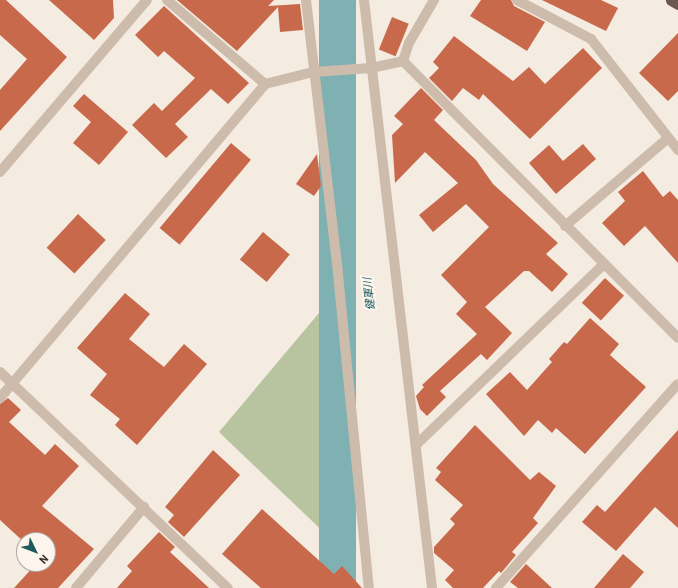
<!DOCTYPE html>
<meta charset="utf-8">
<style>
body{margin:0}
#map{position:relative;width:678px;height:588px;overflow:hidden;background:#f4ebe1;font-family:Barlow,"Noto Sans JP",sans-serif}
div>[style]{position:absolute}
.green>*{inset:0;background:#b8c4a0}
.water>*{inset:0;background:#7fb0b2;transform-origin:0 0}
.building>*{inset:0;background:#c8694b;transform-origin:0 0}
.minor>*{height:10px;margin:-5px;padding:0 5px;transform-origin:5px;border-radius:5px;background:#cdbbac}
.trunk>*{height:11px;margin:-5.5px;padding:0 5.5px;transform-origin:5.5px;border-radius:5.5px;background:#6c584f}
span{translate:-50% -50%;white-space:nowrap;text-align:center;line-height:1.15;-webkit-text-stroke:4px #fbf5ee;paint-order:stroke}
.water-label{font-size:11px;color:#1f5a5e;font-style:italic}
.north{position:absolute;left:16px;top:532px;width:40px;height:40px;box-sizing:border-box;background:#fbf5ee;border:1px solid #aea6a0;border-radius:50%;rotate:133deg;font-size:11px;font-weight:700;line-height:16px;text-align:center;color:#3b302b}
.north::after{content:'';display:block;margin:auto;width:14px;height:18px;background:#1f5a5e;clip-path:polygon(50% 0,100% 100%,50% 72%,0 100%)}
</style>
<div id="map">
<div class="green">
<i style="clip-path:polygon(324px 307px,356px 563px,219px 432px)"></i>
</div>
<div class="water">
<i style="left:319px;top:0;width:37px;height:591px"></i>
</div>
<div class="building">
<i style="clip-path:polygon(0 0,6px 0,67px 57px,0 131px,0 90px,27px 59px,0 35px)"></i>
<i style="clip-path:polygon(49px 0,113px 0,114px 18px,94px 40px)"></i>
<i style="clip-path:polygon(177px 0,274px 0,268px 6px,300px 4px,303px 30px,280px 32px,278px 7px,237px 51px)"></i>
<i style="clip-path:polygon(481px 0,511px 0,514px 6px,545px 22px,527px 51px,470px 16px)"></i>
<i style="clip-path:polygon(542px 0,601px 0,618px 8px,606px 31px)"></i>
<i style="clip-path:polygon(164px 6px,249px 83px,228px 104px,211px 89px,175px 124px,188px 137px,166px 158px,132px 125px,154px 103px,162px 111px,195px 78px,164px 51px,158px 57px,135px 35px)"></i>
<i style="left:392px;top:17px;width:18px;height:35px;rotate:22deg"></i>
<i style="clip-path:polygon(678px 33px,678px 91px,668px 101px,639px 73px)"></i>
<i style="clip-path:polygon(454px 36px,513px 81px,529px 67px,545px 84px,583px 48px,602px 68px,530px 139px,483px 94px,479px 100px,463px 88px,452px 101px,429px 78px,439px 68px,433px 62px)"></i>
<i style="clip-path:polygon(421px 88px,443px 110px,434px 120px,476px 160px,493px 184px,558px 243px,546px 254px,568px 274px,552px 292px,529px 271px,524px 271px,485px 307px,512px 333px,487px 360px,481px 354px,440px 391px,446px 397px,427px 416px,420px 409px,416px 396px,424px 387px,422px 385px,477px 334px,456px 314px,467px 302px,441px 275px,489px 227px,466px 204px,433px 232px,419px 215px,458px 183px,425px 152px,395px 183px,392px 135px,403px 124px,394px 116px)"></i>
<i style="clip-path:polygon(84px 94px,128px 132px,99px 165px,73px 143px,91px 122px,73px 106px)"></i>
<i style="left:231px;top:143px;width:26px;height:111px;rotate:40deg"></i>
<i style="clip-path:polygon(583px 144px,596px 159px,556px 194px,529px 163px,549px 145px,563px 161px)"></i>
<i style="clip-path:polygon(317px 154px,321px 186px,314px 196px,296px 184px)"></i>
<i style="clip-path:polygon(643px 171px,663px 197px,670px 191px,678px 200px,678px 263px,645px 226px,624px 246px,602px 223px,625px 201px,618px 192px)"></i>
<i style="left:78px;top:214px;width:38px;height:46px;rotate:43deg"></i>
<i style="left:263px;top:232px;width:35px;height:36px;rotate:40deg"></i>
<i style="left:605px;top:278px;width:26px;height:34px;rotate:43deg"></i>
<i style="clip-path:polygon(125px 293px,150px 314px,129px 339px,164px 367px,184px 344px,207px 364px,137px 445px,115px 425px,120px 419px,90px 395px,107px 374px,77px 348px)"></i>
<i style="clip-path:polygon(590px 318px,619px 344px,610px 355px,646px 387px,585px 454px,556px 428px,552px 433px,538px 420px,524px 436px,486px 394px,510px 372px,527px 390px,552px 362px,549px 359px,564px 342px,567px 344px)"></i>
<i style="clip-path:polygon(8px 398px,21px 410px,9px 422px,45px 455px,55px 444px,79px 466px,42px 506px,94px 549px,58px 588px,14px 588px,36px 564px,48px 564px,48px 540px,24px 542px,0 520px,0 404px)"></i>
<i style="clip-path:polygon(475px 425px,530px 480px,539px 472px,556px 486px,533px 518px,538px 523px,512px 552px,516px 555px,501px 573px,499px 571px,483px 588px,453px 588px,445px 580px,454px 570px,434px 553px,434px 547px,455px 524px,450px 519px,463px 505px,435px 480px,441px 472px,436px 468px)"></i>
<i style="clip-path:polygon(678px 430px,678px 528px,655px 507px,616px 551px,582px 522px,597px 505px,605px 512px)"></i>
<i style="clip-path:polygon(213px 450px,240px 475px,184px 537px,168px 522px,174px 515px,165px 507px)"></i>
<i style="clip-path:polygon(262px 509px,334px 574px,342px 566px,362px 588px,261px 588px,222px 554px)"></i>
<i style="clip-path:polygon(159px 532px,175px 547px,170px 552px,209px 588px,117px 588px,132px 571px,127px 566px)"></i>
<i style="clip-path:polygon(623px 554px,644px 572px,630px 588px,594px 588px)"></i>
<i style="clip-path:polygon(526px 564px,552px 588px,518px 588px,510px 582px)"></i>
</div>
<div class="minor">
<i style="left:167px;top:0;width:129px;rotate:40.6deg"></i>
<i style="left:306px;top:0;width:276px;rotate:83.3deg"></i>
<i style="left:338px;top:274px;width:316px;rotate:84.4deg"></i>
<i style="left:364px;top:0;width:592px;rotate:83.4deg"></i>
<i style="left:517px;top:0;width:84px;rotate:27.8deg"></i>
<i style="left:591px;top:39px;width:141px;rotate:51.9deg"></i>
<i style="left:403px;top:61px;width:390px;rotate:45.2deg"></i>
<i style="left:403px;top:61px;width:19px;rotate:-72deg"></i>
<i style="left:409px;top:43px;width:50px;rotate:-59.8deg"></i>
<i style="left:0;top:172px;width:226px;rotate:-49.5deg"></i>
<i style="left:565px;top:226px;width:135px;rotate:-40.5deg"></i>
<i style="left:0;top:372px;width:314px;rotate:43.5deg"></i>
<i style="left:0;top:398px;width:411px;rotate:-49.8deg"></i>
<i style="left:265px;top:84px;width:49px;rotate:-14deg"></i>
<i style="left:313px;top:72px;width:58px;rotate:-3.9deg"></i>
<i style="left:371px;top:68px;width:33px;rotate:-12deg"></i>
<i style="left:417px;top:444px;width:260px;rotate:-43.9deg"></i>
<i style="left:76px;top:588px;width:106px;rotate:-50deg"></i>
<i style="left:496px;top:588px;width:273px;rotate:-48.3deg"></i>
</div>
<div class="trunk">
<i style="left:671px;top:0;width:8px;rotate:30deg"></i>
</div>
<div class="water-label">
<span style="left:369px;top:294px;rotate:-96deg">健軍川</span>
</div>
<div class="north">N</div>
</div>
